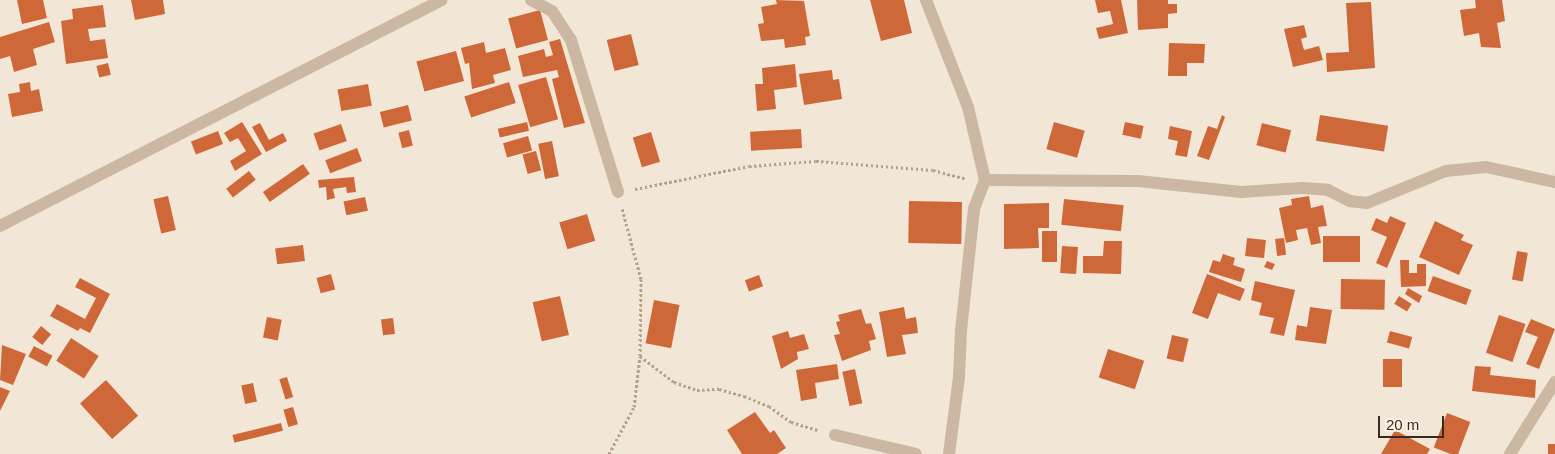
<!DOCTYPE html>
<style>
body{margin:0}
#map{position:relative;width:1555px;height:454px;overflow:hidden;background:#f2e7d6;font-family:Arial,sans-serif}
div>[style]{position:absolute}
.building>*{inset:0;background:#ce6839;transform-origin:0 0}
.path>*{height:3px;margin-top:-1.5px;transform-origin:0;background:repeating-linear-gradient(90deg,#b6a18c 0 2.5px,transparent 0 5px)}
.minor>*{height:12px;margin:-6px;padding:0 6px;transform-origin:6px;border-radius:6px;background:#cbb7a2}
span{translate:-50% -50%;white-space:nowrap;text-align:center;line-height:1.15;-webkit-text-stroke:4.5px #faf1e2;paint-order:stroke}
.scale{position:absolute;left:1378px;top:416px;width:66px;height:22px;box-sizing:border-box;border:2px solid #352b25;border-top:0;padding-left:6px;font-size:15px;line-height:18px;white-space:nowrap;color:#352b25;-webkit-text-stroke:4px #faf1e2;paint-order:stroke}
</style>
<div id="map">
<div class="building">
<i style="clip-path:polygon(17px 0,43px 0,47px 18px,22px 24px)"></i>
<i style="clip-path:polygon(131px 0,163px 0,165px 14px,135px 20px)"></i>
<i style="clip-path:polygon(776px 0,804px 1px,810px 36px,805px 37px,806px 45px,785px 48px,784px 39px,761px 41px,758px 24px,764px 23px,761px 7px,777px 4px)"></i>
<i style="clip-path:polygon(870px 0,904px 0,912px 33px,881px 41px)"></i>
<i style="clip-path:polygon(1095px 0,1121px 0,1128px 33px,1099px 39px,1096px 28px,1113px 24px,1110px 11px,1098px 13px)"></i>
<i style="clip-path:polygon(1137px 0,1168px 0,1168px 4px,1177px 4px,1177px 13px,1168px 14px,1168px 28px,1138px 30px)"></i>
<i style="clip-path:polygon(1475px 0,1502px 0,1505px 21px,1497px 23px,1501px 48px,1481px 47px,1479px 33px,1464px 36px,1460px 10px,1476px 8px)"></i>
<i style="clip-path:polygon(1371px 2px,1375px 68px,1327px 72px,1326px 53px,1349px 52px,1346px 3px)"></i>
<i style="clip-path:polygon(103px 5px,106px 27px,88px 29px,90px 41px,105px 39px,108px 58px,66px 64px,61px 21px,73px 19px,72px 9px)"></i>
<i style="left:540px;top:10px;width:31px;height:33px;rotate:75deg"></i>
<i style="clip-path:polygon(49px 22px,55px 42px,33px 49px,37px 65px,14px 72px,10px 56px,0 59px,0 37px)"></i>
<i style="clip-path:polygon(1304px 25px,1307px 37px,1301px 39px,1304px 50px,1319px 46px,1323px 60px,1293px 67px,1284px 29px)"></i>
<i style="left:631px;top:34px;width:32px;height:25px;rotate:76deg"></i>
<i style="clip-path:polygon(560px 39px,585px 123px,564px 128px,552px 79px,559px 77px,557px 70px,523px 77px,518px 56px,544px 49px,546px 57px,553px 55px,549px 42px)"></i>
<i style="clip-path:polygon(484px 42px,486px 53px,505px 48px,511px 70px,493px 75px,495px 83px,472px 89px,469px 63px,465px 64px,461px 48px)"></i>
<i style="clip-path:polygon(1169px 43px,1205px 44px,1204px 63px,1187px 63px,1187px 76px,1168px 76px)"></i>
<i style="left:456px;top:51px;width:31px;height:41px;rotate:75deg"></i>
<i style="left:108px;top:63px;width:12px;height:12px;rotate:76deg"></i>
<i style="clip-path:polygon(795px 64px,797px 87px,774px 90px,776px 109px,757px 111px,755px 84px,763px 84px,762px 68px)"></i>
<i style="clip-path:polygon(832px 70px,833px 80px,839px 79px,842px 99px,804px 105px,799px 74px)"></i>
<i style="left:546px;top:77px;width:44px;height:29px;rotate:74deg"></i>
<i style="clip-path:polygon(30px 82px,31px 91px,39px 89px,43px 111px,12px 117px,8px 94px,20px 92px,19px 84px)"></i>
<i style="left:509px;top:82px;width:22px;height:47px;rotate:72deg"></i>
<i style="left:368px;top:84px;width:22px;height:31px;rotate:80deg"></i>
<i style="left:408px;top:105px;width:16px;height:29px;rotate:76deg"></i>
<i style="clip-path:polygon(1222px 115px,1225px 117px,1209px 160px,1197px 156px,1208px 126px,1217px 129px)"></i>
<i style="left:1320px;top:115px;width:69px;height:26px;rotate:9deg"></i>
<i style="clip-path:polygon(242px 122px,262px 154px,235px 171px,230px 161px,246px 151px,238px 138px,230px 142px,224px 133px)"></i>
<i style="left:527px;top:122px;width:9px;height:30px;rotate:77deg"></i>
<i style="left:1054px;top:122px;width:32px;height:28px;rotate:16deg"></i>
<i style="left:1125px;top:122px;width:19px;height:13px;rotate:12deg"></i>
<i style="clip-path:polygon(260px 123px,269px 140px,283px 133px,287px 141px,266px 152px,252px 127px)"></i>
<i style="left:1262px;top:123px;width:30px;height:23px;rotate:14deg"></i>
<i style="left:341px;top:124px;width:18px;height:29px;rotate:71deg"></i>
<i style="clip-path:polygon(1170px 126px,1192px 131px,1187px 157px,1175px 155px,1178px 141px,1168px 139px)"></i>
<i style="left:801px;top:129px;width:19px;height:51px;rotate:87deg"></i>
<i style="left:409px;top:130px;width:16px;height:11px;rotate:76deg"></i>
<i style="left:218px;top:131px;width:14px;height:29px;rotate:69deg"></i>
<i style="left:651px;top:132px;width:31px;height:19px;rotate:73deg"></i>
<i style="left:528px;top:136px;width:15px;height:26px;rotate:74deg"></i>
<i style="left:552px;top:141px;width:36px;height:14px;rotate:79deg"></i>
<i style="left:357px;top:148px;width:14px;height:34px;rotate:69deg"></i>
<i style="left:536px;top:151px;width:20px;height:14px;rotate:75deg"></i>
<i style="left:303px;top:164px;width:12px;height:49px;rotate:55deg"></i>
<i style="left:249px;top:171px;width:11px;height:29px;rotate:52deg"></i>
<i style="clip-path:polygon(354px 177px,356px 192px,347px 193px,346px 187px,333px 189px,335px 198px,327px 200px,326px 187px,319px 188px,318px 180px)"></i>
<i style="left:168px;top:196px;width:35px;height:15px;rotate:77deg"></i>
<i style="clip-path:polygon(1309px 196px,1311px 208px,1323px 205px,1327px 226px,1318px 227px,1321px 243px,1311px 245px,1307px 228px,1296px 230px,1298px 240px,1286px 243px,1279px 208px,1292px 205px,1291px 199px)"></i>
<i style="left:365px;top:197px;width:14px;height:22px;rotate:78deg"></i>
<i style="left:1064px;top:199px;width:60px;height:26px;rotate:6deg"></i>
<i style="left:909px;top:201px;width:53px;height:42px;rotate:1deg"></i>
<i style="clip-path:polygon(1049px 203px,1049px 228px,1038px 228px,1039px 248px,1004px 249px,1004px 204px)"></i>
<i style="left:587px;top:214px;width:28px;height:29px;rotate:73deg"></i>
<i style="clip-path:polygon(1390px 216px,1406px 223px,1387px 268px,1376px 263px,1387px 237px,1371px 230px,1376px 218px,1387px 223px)"></i>
<i style="clip-path:polygon(1435px 221px,1464px 235px,1461px 240px,1473px 245px,1459px 275px,1419px 257px)"></i>
<i style="left:1042px;top:231px;width:15px;height:31px"></i>
<i style="left:1323px;top:236px;width:37px;height:26px"></i>
<i style="left:1247px;top:238px;width:19px;height:18px;rotate:6deg"></i>
<i style="left:1284px;top:238px;width:17px;height:9px;rotate:83deg"></i>
<i style="clip-path:polygon(1104px 241px,1122px 241px,1121px 274px,1083px 273px,1083px 256px,1103px 256px)"></i>
<i style="left:303px;top:245px;width:16px;height:28px;rotate:83deg"></i>
<i style="left:1062px;top:246px;width:16px;height:27px;rotate:4deg"></i>
<i style="left:1517px;top:251px;width:11px;height:29px;rotate:10deg"></i>
<i style="clip-path:polygon(1223px 254px,1235px 258px,1233px 265px,1245px 269px,1241px 282px,1209px 272px,1213px 260px,1220px 262px)"></i>
<i style="clip-path:polygon(1400px 260px,1409px 260px,1409px 273px,1417px 273px,1417px 264px,1426px 264px,1426px 286px,1401px 287px)"></i>
<i style="clip-path:polygon(1267px 261px,1275px 264px,1272px 270px,1264px 267px)"></i>
<i style="left:331px;top:274px;width:16px;height:15px;rotate:75deg"></i>
<i style="clip-path:polygon(1207px 274px,1245px 289px,1240px 301px,1218px 293px,1208px 319px,1192px 313px)"></i>
<i style="left:759px;top:275px;width:12px;height:15px;rotate:70deg"></i>
<i style="left:1433px;top:276px;width:41px;height:16px;rotate:20deg"></i>
<i style="clip-path:polygon(80px 278px,110px 294px,90px 333px,80px 328px,78px 331px,50px 316px,57px 304px,85px 319px,96px 298px,75px 287px)"></i>
<i style="left:1341px;top:279px;width:44px;height:30px;rotate:1deg"></i>
<i style="clip-path:polygon(1255px 281px,1295px 290px,1284px 336px,1270px 333px,1274px 318px,1259px 315px,1262px 303px,1251px 300px)"></i>
<i style="clip-path:polygon(1408px 288px,1422px 296px,1419px 303px,1405px 294px)"></i>
<i style="left:560px;top:296px;width:40px;height:28px;rotate:77deg"></i>
<i style="left:1399px;top:296px;width:15px;height:9px;rotate:32deg"></i>
<i style="left:654px;top:300px;width:26px;height:44px;rotate:11deg"></i>
<i style="clip-path:polygon(904px 307px,906px 319px,916px 317px,918px 333px,902px 335px,906px 354px,887px 357px,879px 312px)"></i>
<i style="clip-path:polygon(1310px 307px,1332px 310px,1326px 344px,1295px 340px,1297px 325px,1307px 327px)"></i>
<i style="clip-path:polygon(861px 309px,866px 324px,871px 323px,876px 339px,869px 341px,871px 350px,842px 361px,834px 335px,840px 334px,836px 322px,840px 321px,838px 315px)"></i>
<i style="left:1499px;top:315px;width:28px;height:40px;rotate:19deg"></i>
<i style="left:267px;top:317px;width:15px;height:21px;rotate:11deg"></i>
<i style="left:393px;top:318px;width:16px;height:12px;rotate:83deg"></i>
<i style="clip-path:polygon(1531px 319px,1555px 329px,1539px 369px,1526px 364px,1538px 337px,1525px 332px)"></i>
<i style="left:41px;top:326px;width:13px;height:14px;rotate:39deg"></i>
<i style="clip-path:polygon(788px 331px,790px 338px,804px 334px,809px 349px,797px 352px,798px 359px,781px 369px,772px 336px)"></i>
<i style="left:1390px;top:331px;width:23px;height:12px;rotate:15deg"></i>
<i style="left:1172px;top:335px;width:17px;height:24px;rotate:13deg"></i>
<i style="left:71px;top:338px;width:33px;height:27px;rotate:33deg"></i>
<i style="clip-path:polygon(2px 345px,26px 354px,13px 385px,0 380px)"></i>
<i style="left:34px;top:346px;width:21px;height:12px;rotate:28deg"></i>
<i style="left:1108px;top:349px;width:38px;height:30px;rotate:18deg"></i>
<i style="left:1383px;top:359px;width:19px;height:28px"></i>
<i style="clip-path:polygon(837px 364px,839px 379px,815px 383px,817px 398px,801px 401px,796px 370px)"></i>
<i style="clip-path:polygon(1475px 366px,1491px 367px,1490px 375px,1536px 380px,1535px 398px,1472px 391px)"></i>
<i style="left:855px;top:369px;width:35px;height:13px;rotate:78deg"></i>
<i style="left:287px;top:377px;width:21px;height:8px;rotate:73deg"></i>
<i style="left:106px;top:380px;width:48px;height:35px;rotate:48deg"></i>
<i style="left:253px;top:383px;width:19px;height:12px;rotate:78deg"></i>
<i style="clip-path:polygon(0 387px,10px 391px,0 411px)"></i>
<i style="left:293px;top:407px;width:18px;height:10px;rotate:74deg"></i>
<i style="clip-path:polygon(755px 412px,770px 433px,774px 430px,786px 448px,777px 454px,742px 454px,727px 430px)"></i>
<i style="left:1447px;top:413px;width:25px;height:37px;rotate:21deg"></i>
<i style="left:281px;top:423px;width:8px;height:50px;rotate:76deg"></i>
<i style="clip-path:polygon(1395px 430px,1430px 449px,1427px 454px,1381px 454px)"></i>
<i style="left:1548px;top:444px;width:7px;height:10px"></i>
</div>
<div class="path">
<i style="left:635px;top:189px;width:116px;rotate:-11.4deg"></i>
<i style="left:749px;top:166px;width:67px;rotate:-4.3deg"></i>
<i style="left:816px;top:161px;width:117px;rotate:4.4deg"></i>
<i style="left:933px;top:170px;width:35px;rotate:15deg"></i>
<i style="left:640px;top:356px;width:43px;rotate:37.4deg"></i>
<i style="left:674px;top:382px;width:24px;rotate:19deg"></i>
<i style="left:697px;top:390px;width:22px;rotate:-3deg"></i>
<i style="left:719px;top:389px;width:26px;rotate:16deg"></i>
<i style="left:744px;top:396px;width:27px;rotate:22deg"></i>
<i style="left:769px;top:406px;width:27px;rotate:36deg"></i>
<i style="left:791px;top:422px;width:30px;rotate:17deg"></i>
<i style="left:609px;top:454px;width:53px;rotate:-62deg"></i>
<i style="left:634px;top:407px;width:51px;rotate:-83.3deg"></i>
<i style="left:640px;top:356px;width:77px;rotate:-89.3deg"></i>
<i style="left:641px;top:279px;width:73px;rotate:-105deg"></i>
</div>
<div class="minor">
<i style="left:531px;top:0;width:24px;rotate:28deg"></i>
<i style="left:552px;top:11px;width:35px;rotate:57deg"></i>
<i style="left:571px;top:40px;width:159px;rotate:72.8deg"></i>
<i style="left:926px;top:0;width:115px;rotate:68.6deg"></i>
<i style="left:968px;top:107px;width:75px;rotate:76.9deg"></i>
<i style="left:985px;top:180px;width:31px;rotate:111deg"></i>
<i style="left:974px;top:209px;width:122px;rotate:96.1deg"></i>
<i style="left:961px;top:330px;width:47px;rotate:92.4deg"></i>
<i style="left:959px;top:377px;width:78px;rotate:97.4deg"></i>
<i style="left:985px;top:180px;width:153px;rotate:0.4deg"></i>
<i style="left:1138px;top:181px;width:104px;rotate:6.1deg"></i>
<i style="left:1241px;top:192px;width:61px;rotate:-3.8deg"></i>
<i style="left:1302px;top:188px;width:26px;rotate:4deg"></i>
<i style="left:1328px;top:190px;width:25px;rotate:27deg"></i>
<i style="left:1350px;top:201px;width:17px;rotate:7deg"></i>
<i style="left:1367px;top:203px;width:85px;rotate:-22.1deg"></i>
<i style="left:1446px;top:171px;width:40px;rotate:-5.7deg"></i>
<i style="left:1486px;top:167px;width:71px;rotate:12.3deg"></i>
<i style="left:0;top:226px;width:496px;rotate:-27.1deg"></i>
<i style="left:835px;top:435px;width:83px;rotate:13.2deg"></i>
<i style="left:1510px;top:454px;width:85px;rotate:-58deg"></i>
</div>
<div class="scale">20 m</div>
</div>
